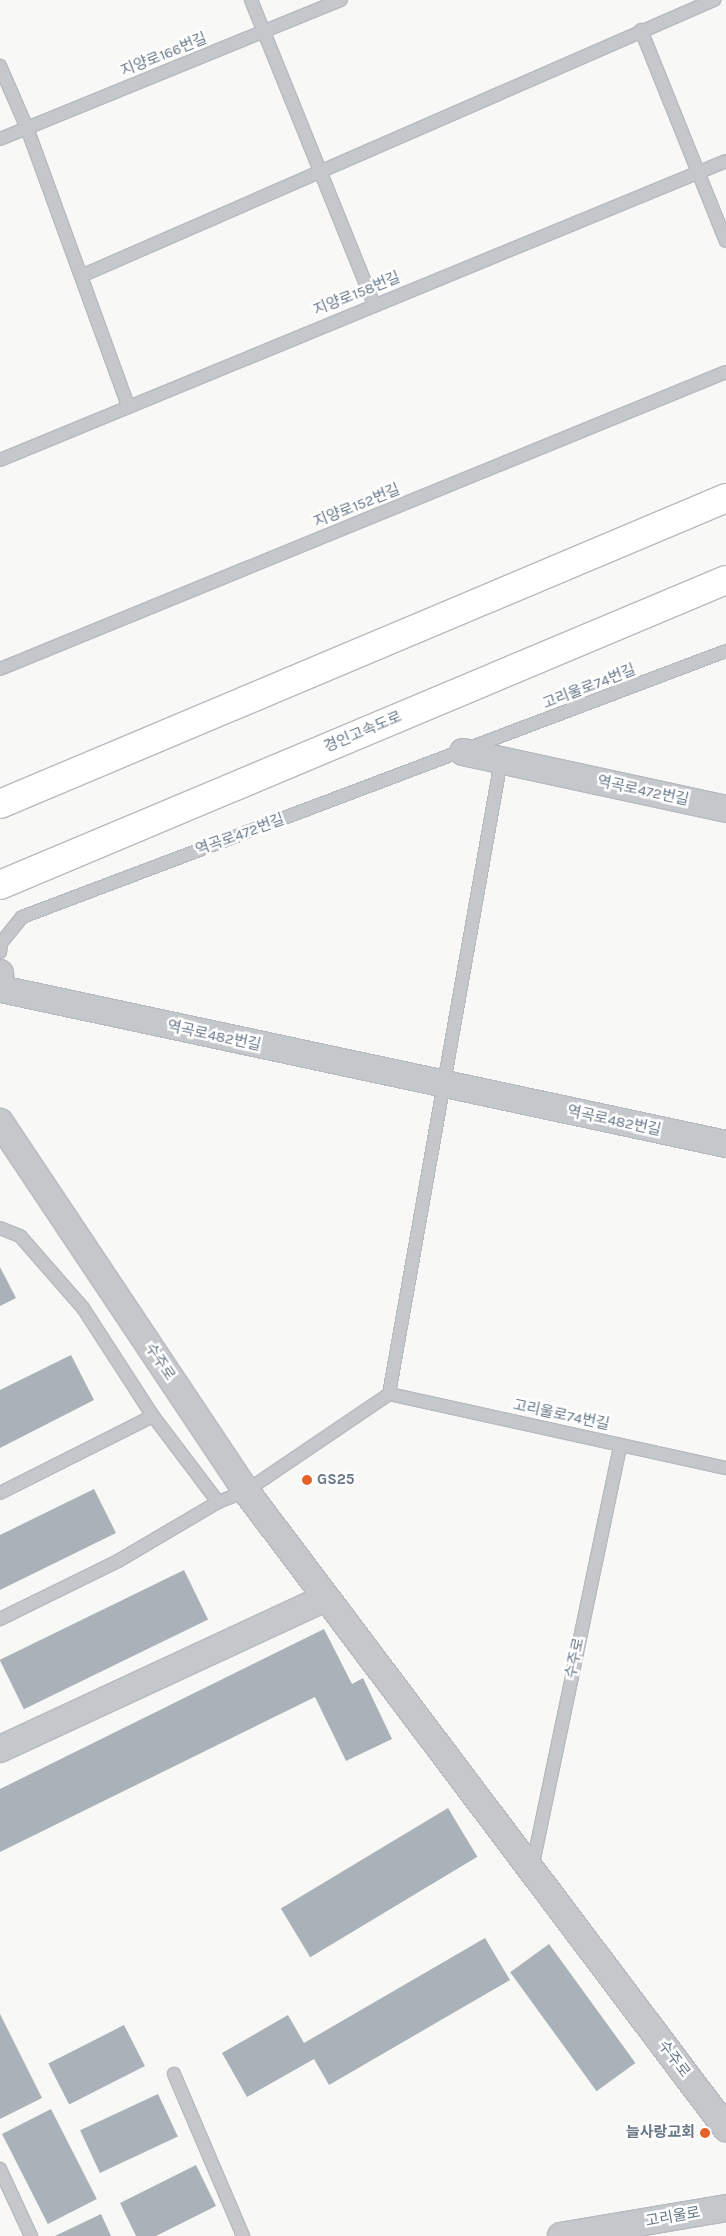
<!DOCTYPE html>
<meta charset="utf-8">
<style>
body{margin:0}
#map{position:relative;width:726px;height:2236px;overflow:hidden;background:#f8f8f6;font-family:Karla,"Noto Sans KR",sans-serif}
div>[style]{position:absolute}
.building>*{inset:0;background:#aab2b9;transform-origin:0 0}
.roads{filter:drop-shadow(1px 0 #b7babe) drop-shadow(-1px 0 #b7babe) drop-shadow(0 1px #b7babe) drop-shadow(0 -1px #b7babe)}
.lane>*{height:12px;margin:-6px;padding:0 6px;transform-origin:6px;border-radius:6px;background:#c4c8cb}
.street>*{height:26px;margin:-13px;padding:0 13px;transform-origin:13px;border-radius:13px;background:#c4c8cb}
.highway>*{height:28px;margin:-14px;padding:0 14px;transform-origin:14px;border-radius:14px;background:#fff}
.dots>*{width:14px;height:14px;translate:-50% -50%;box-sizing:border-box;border:2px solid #fff;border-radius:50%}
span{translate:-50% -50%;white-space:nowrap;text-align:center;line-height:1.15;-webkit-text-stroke:5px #fff;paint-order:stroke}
.street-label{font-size:15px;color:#677787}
.poi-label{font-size:15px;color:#677787;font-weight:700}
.left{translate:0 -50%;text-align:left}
.right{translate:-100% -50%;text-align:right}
</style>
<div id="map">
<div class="building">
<i style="clip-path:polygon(0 1267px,16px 1298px,0 1306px)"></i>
<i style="clip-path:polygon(71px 1355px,94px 1400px,0 1448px,0 1390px)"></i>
<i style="clip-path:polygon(94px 1489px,116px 1533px,0 1590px,0 1535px)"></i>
<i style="left:184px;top:1570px;width:55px;height:205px;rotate:64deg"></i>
<i style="clip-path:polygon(324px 1629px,352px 1684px,363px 1678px,392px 1739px,346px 1761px,315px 1697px,0 1852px,0 1789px)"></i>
<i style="left:448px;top:1808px;width:57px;height:195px;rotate:59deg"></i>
<i style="clip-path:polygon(485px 1938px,510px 1980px,329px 2085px,314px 2059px,247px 2097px,222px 2053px,288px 2015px,304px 2043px)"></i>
<i style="left:549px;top:1944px;width:147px;height:48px;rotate:54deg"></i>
<i style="clip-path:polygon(0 2014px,42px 2098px,0 2119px)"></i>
<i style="left:124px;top:2025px;width:46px;height:85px;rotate:63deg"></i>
<i style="left:158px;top:2094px;width:47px;height:86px;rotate:65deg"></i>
<i style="left:51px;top:2109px;width:101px;height:55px;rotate:63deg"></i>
<i style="clip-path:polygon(196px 2165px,216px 2206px,156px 2236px,136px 2236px,120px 2203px)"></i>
<i style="clip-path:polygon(101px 2214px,111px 2236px,55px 2236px)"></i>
</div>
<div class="roads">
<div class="lane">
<i style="left:251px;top:0;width:329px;rotate:68deg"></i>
<i style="left:641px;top:30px;width:227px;rotate:68.1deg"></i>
<i style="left:0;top:66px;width:68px;rotate:66.5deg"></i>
<i style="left:27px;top:128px;width:296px;rotate:70deg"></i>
<i style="left:0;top:139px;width:368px;rotate:-22.2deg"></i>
<i style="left:81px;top:276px;width:691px;rotate:-23.56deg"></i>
<i style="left:0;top:460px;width:785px;rotate:-22.38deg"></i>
<i style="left:0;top:669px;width:784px;rotate:-22.25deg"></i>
<i style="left:0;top:952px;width:9px;rotate:-84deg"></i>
<i style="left:1px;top:943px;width:33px;rotate:-51deg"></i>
<i style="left:22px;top:917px;width:753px;rotate:-20.7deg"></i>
<i style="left:0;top:1228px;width:22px;rotate:22deg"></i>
<i style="left:20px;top:1236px;width:96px;rotate:48.8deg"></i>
<i style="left:83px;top:1308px;width:129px;rotate:57.1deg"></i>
<i style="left:153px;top:1416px;width:108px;rotate:52.9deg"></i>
<i style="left:389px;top:1394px;width:643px;rotate:-79.97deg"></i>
<i style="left:389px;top:1394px;width:345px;rotate:12.4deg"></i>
<i style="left:0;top:1493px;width:171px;rotate:-26.7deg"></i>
<i style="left:0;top:1619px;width:131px;rotate:-26.2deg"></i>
<i style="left:118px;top:1561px;width:116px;rotate:-30.5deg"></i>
<i style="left:218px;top:1502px;width:30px;rotate:-21deg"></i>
<i style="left:246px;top:1491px;width:173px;rotate:-34.1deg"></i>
<i style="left:532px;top:1868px;width:432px;rotate:-78.2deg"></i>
<i style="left:174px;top:2074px;width:176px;rotate:66.9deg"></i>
<i style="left:0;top:2169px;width:74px;rotate:65.2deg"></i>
</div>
<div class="street">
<i style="left:463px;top:752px;width:269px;rotate:12.2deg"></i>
<i style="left:0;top:973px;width:16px;rotate:86deg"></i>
<i style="left:1px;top:989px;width:741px;rotate:12.07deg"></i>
<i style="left:0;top:1122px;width:443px;rotate:56.3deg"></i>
<i style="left:246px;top:1491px;width:798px;rotate:53deg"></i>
<i style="left:0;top:1749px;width:359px;rotate:-24.9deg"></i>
<i style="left:561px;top:2236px;width:167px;rotate:-9.6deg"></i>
</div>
<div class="highway">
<i style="left:0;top:804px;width:788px;rotate:-22.85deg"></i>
<i style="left:0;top:885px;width:787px;rotate:-22.79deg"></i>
</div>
</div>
<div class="dots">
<i style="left:307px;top:1480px;background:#e4622a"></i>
<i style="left:705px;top:2133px;background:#e4622a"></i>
</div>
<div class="street-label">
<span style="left:164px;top:55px;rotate:-22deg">지양로166번길</span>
<span style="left:357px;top:294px;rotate:-22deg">지양로158번길</span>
<span style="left:357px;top:506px;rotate:-22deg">지양로152번길</span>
<span style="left:589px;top:687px;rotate:-21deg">고리울로74번길</span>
<span style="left:363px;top:732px;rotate:-23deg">경인고속도로</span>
<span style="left:643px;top:791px;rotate:12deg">역곡로472번길</span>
<span style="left:240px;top:835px;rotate:-20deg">역곡로472번길</span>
<span style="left:214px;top:1036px;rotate:12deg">역곡로482번길</span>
<span style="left:614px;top:1121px;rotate:12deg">역곡로482번길</span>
<span style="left:160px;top:1362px;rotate:56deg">수주로</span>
<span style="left:561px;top:1415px;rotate:12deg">고리울로74번길</span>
<span style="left:575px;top:1658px;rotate:-78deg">수주로</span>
<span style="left:674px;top:2059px;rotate:53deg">수주로</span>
<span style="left:673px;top:2217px;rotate:-10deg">고리울로</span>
</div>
<div class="poi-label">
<span class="left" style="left:317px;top:1480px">GS25</span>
<span class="right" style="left:695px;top:2133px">늘사랑교회</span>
</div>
</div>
